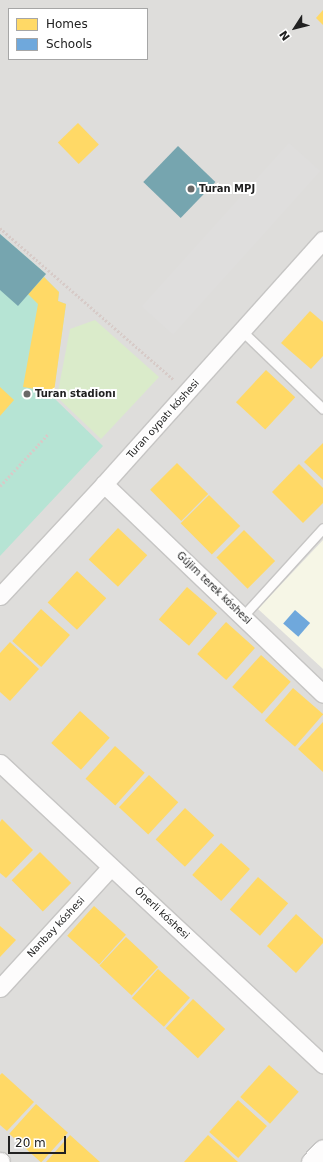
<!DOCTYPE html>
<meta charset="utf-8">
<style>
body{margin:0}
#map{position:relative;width:323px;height:1162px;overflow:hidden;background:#efedea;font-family:"DejaVu Sans",sans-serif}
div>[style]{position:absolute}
.residential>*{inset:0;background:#dedddb}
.education>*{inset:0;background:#f6f6e6}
.grass>*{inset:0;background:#daebca}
.pitch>*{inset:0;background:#b6e4d4}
.parking>*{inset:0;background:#dfdedd;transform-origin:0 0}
.homes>*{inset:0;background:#ffd966;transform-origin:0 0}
.schools>*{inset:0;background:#6fa8dc;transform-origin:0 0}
.public>*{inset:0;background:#76a5af;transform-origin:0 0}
.path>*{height:2.5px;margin-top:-1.25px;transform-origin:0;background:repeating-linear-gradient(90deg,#d7cbc8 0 2px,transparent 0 4px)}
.roads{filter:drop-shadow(1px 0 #c6c5c4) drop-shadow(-1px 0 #c6c5c4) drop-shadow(0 1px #c6c5c4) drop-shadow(0 -1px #c6c5c4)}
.service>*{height:9px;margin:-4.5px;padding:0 4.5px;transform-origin:4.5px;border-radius:4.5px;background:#fdfcfc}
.minor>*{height:17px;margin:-8.5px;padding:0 8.5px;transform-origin:8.5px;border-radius:8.5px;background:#fdfcfc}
.tertiary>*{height:21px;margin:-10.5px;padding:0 10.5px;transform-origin:10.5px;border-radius:10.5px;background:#fdfcfc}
.dots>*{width:11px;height:11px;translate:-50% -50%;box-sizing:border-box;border:2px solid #fff;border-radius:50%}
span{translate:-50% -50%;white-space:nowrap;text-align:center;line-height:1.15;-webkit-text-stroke:4px #fff;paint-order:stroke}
.poi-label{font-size:10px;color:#212121;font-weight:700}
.left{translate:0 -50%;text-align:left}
.street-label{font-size:10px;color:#212121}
.legend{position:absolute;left:8px;top:8px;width:140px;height:52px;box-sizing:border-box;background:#fff;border:1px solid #a6a6a6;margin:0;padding:5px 7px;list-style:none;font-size:12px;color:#212121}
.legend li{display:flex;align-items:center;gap:8px;height:20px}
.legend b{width:20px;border:1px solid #a6a6a6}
.north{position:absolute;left:275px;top:8px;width:40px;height:40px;-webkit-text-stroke:3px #fff;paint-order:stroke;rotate:234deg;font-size:11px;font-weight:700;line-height:16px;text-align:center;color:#212121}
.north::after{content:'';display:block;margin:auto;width:14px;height:18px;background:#212121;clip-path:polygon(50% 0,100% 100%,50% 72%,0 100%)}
.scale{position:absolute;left:8px;top:1136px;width:58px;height:18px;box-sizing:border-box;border:2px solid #212121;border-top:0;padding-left:5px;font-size:12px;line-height:14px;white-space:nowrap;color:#212121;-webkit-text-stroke:3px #fff;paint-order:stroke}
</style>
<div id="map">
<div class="residential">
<i style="clip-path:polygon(evenodd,0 0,323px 0,323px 1162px,0 1162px,0 0,9px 9px,147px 9px,147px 59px,9px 59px,9px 9px)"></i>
</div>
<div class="education">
<i style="clip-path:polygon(323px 540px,323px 669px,258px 609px)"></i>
</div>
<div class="grass">
<i style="clip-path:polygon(95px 320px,159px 377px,101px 439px,57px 397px,70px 329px)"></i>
</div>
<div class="pitch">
<i style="clip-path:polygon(0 234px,46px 274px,44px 277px,59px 292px,58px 301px,66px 304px,53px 397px,103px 446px,0 556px)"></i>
</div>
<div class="parking">
<i style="left:289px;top:143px;width:42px;height:220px;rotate:42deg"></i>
</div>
<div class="homes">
<i style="clip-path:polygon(323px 10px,323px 25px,316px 18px)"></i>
<i style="left:78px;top:123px;width:30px;height:28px;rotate:46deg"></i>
<i style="clip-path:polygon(44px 277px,59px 292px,58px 301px,66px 304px,54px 392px,23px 387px,38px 304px,28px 294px)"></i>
<i style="clip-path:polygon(310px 311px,323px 322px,323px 356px,311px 369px,281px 343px)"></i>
<i style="left:266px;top:370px;width:40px;height:44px;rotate:43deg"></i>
<i style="clip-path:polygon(0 387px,14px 400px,0 416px)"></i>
<i style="clip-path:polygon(323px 443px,323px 480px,304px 462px)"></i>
<i style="left:177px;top:463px;width:44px;height:38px;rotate:45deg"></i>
<i style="clip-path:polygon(299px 464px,323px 488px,323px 503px,303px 523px,272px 492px)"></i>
<i style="left:209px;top:495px;width:44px;height:40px;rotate:45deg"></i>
<i style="left:118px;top:528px;width:40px;height:43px;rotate:43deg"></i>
<i style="left:244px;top:530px;width:44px;height:39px;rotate:45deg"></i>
<i style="left:77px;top:571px;width:40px;height:43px;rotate:43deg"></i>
<i style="left:187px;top:587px;width:40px;height:43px;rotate:41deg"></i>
<i style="left:41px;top:609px;width:39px;height:43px;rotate:42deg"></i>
<i style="left:226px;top:622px;width:39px;height:43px;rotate:42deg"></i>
<i style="clip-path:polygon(10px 642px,39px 669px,10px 701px,0 692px,0 653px)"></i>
<i style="left:261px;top:655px;width:40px;height:43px;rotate:42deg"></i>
<i style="left:293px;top:688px;width:40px;height:43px;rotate:41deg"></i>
<i style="left:80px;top:711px;width:40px;height:43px;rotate:42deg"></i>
<i style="clip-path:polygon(323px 722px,323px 772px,298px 749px)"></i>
<i style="left:115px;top:746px;width:40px;height:44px;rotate:42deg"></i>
<i style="left:149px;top:775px;width:40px;height:44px;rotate:43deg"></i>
<i style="left:185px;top:808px;width:40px;height:43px;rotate:43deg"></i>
<i style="clip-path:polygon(2px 819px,33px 850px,6px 878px,0 873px,0 822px)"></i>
<i style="left:221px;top:843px;width:39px;height:43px;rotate:42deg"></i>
<i style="left:40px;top:852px;width:44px;height:40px;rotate:45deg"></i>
<i style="left:258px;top:877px;width:40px;height:43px;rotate:41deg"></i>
<i style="left:94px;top:906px;width:43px;height:40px;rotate:42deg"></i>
<i style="clip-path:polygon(296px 914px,323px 939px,323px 943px,296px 973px,267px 946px)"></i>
<i style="clip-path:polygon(0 926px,16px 940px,0 957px)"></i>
<i style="left:126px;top:937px;width:44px;height:39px;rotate:43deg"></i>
<i style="left:158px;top:969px;width:43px;height:39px;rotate:42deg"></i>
<i style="left:193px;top:999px;width:44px;height:40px;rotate:43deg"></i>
<i style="left:269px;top:1065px;width:40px;height:43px;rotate:42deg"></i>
<i style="clip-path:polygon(2px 1073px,34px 1102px,7px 1131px,0 1125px,0 1075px)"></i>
<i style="left:238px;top:1100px;width:39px;height:43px;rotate:42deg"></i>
<i style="left:36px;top:1104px;width:43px;height:40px;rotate:42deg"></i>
<i style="clip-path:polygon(70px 1135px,100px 1162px,46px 1162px)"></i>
<i style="clip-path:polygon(208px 1135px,238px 1162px,184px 1162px)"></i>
</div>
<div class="schools">
<i style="left:295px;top:610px;width:20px;height:18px;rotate:41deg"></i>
</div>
<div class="public">
<i style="left:178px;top:146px;width:52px;height:50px;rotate:44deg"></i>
<i style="clip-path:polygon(0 234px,46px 274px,18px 306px,0 290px)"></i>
</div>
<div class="path">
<i style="left:0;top:228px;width:231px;rotate:41.1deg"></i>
<i style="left:0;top:486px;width:72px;rotate:-47.2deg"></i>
</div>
<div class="roads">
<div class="service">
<i style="left:242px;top:331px;width:112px;rotate:43.9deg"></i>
<i style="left:243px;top:616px;width:119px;rotate:-47.7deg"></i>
</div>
<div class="minor">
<i style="left:104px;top:484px;width:303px;rotate:43.8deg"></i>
<i style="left:0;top:596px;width:153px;rotate:-47.1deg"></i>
<i style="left:104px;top:484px;width:328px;rotate:-48.1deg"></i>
<i style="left:0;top:763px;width:442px;rotate:43deg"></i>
<i style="left:0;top:988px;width:164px;rotate:-47.5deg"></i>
<i style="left:0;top:1161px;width:1px;rotate:45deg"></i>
</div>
<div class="tertiary">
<i style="left:312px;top:1162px;width:16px;rotate:-47deg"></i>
</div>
</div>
<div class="dots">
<i style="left:191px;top:189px;background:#696867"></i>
<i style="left:27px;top:394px;background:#696867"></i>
</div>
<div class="poi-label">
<span class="left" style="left:199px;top:189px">Turan MPJ</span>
<span class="left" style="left:35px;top:394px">Turan stadionı</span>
</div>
<div class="street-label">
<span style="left:163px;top:419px;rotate:-48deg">Turan oypatı kóshesi</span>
<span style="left:214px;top:588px;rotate:44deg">Gújim terek kóshesi</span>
<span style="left:162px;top:913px;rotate:43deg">Ónerli kóshesi</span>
<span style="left:56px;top:927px;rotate:-47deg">Nanbay kóshesi</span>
</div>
<ul class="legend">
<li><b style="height:11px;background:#ffd966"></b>Homes</li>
<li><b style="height:11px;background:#6fa8dc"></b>Schools</li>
</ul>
<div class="north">N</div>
<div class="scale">20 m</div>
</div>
